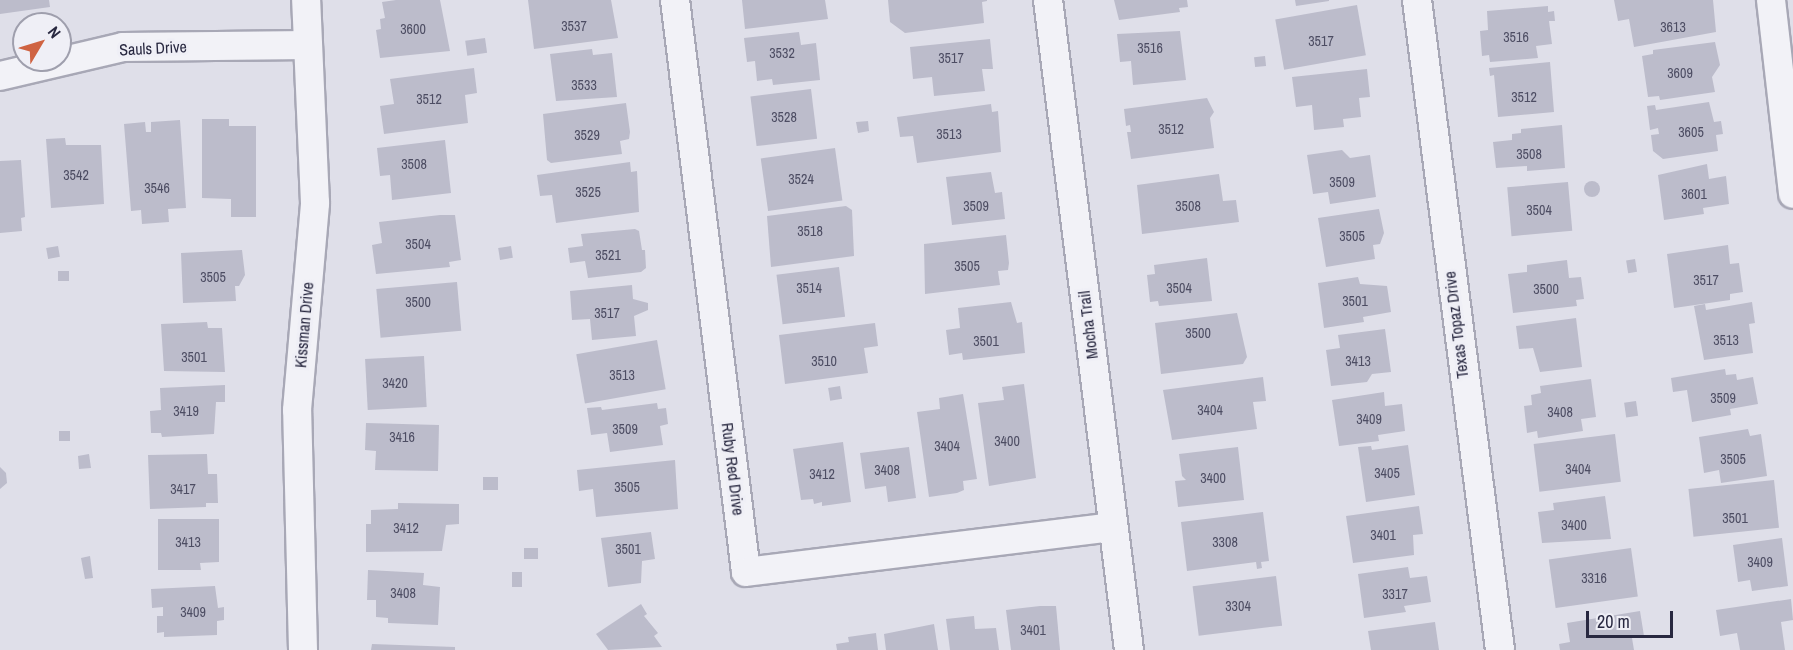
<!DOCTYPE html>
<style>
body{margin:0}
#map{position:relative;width:1793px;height:650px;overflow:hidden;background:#dfdfe9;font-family:"Archivo Narrow",sans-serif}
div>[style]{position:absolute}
.building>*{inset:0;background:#bcbccb;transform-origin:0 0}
.round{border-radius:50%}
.roads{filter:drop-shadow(2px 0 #a8a8b6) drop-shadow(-2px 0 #a8a8b6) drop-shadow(0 2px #a8a8b6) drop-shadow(0 -2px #a8a8b6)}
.minor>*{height:28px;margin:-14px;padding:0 14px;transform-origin:14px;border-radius:14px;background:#f2f2f7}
span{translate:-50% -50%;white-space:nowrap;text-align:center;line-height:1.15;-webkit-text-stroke:6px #efeff6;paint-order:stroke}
.number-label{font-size:14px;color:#4d4d63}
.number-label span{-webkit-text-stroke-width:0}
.street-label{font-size:16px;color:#282840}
.north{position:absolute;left:12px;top:12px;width:60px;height:60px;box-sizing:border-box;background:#efeff6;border:2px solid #9f9fad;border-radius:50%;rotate:52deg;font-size:16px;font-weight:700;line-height:24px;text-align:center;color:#282840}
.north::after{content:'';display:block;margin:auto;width:21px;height:27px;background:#cf6342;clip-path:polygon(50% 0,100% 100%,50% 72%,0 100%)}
.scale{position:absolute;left:1586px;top:611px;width:87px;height:27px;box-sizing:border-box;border:3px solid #282840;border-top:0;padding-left:8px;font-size:18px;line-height:21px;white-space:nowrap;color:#282840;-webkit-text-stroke:4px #efeff6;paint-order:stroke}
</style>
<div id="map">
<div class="building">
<i style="clip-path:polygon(0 0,49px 0,50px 7px,0 14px)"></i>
<i style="clip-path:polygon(396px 0,440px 0,450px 51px,380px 58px,376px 30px,381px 29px,380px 19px,385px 18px,382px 2px)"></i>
<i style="clip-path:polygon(528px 0,611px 0,618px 38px,534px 49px)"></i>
<i style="clip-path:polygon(742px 0,825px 0,828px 19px,745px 29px)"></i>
<i style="clip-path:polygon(888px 0,987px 0,987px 1px,982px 2px,984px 23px,905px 33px,890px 22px)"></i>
<i style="clip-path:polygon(1114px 0,1187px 0,1188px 7px,1179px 8px,1180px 12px,1119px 20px)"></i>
<i style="clip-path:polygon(1295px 0,1329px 0,1329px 1px,1296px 6px)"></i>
<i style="clip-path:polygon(1614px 0,1713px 0,1716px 32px,1634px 47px,1629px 19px,1618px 21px)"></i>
<i style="left:1357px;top:5px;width:51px;height:83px;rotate:80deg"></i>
<i style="clip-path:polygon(1548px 6px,1548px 12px,1554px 11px,1555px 21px,1549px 21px,1552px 44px,1536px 46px,1538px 58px,1490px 62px,1489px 55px,1482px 56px,1480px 31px,1488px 30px,1487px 11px)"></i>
<i style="clip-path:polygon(1180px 31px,1186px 80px,1133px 85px,1131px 61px,1120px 62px,1117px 34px)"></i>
<i style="clip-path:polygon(799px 32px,801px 45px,816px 43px,820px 80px,773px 85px,772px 79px,757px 81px,755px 61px,747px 62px,744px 38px)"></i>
<i style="left:485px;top:38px;width:15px;height:20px;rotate:82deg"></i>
<i style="clip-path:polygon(990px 39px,993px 69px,982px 69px,985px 91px,934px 96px,932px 77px,913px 79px,910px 47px)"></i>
<i style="clip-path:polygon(1715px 42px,1720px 65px,1712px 77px,1715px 92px,1660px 100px,1659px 96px,1648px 97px,1642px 56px,1653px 54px,1653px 50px)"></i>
<i style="clip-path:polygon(592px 49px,593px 55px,612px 53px,617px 97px,556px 101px,550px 54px)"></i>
<i style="left:1265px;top:56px;width:10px;height:11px;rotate:84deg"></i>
<i style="clip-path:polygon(1550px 62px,1554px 112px,1498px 117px,1494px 75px,1490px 76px,1489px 68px)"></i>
<i style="clip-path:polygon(474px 68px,477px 93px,465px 95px,468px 123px,384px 134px,380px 106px,394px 104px,390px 79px)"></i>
<i style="clip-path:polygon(1367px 69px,1370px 97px,1359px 98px,1361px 117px,1343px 119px,1344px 127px,1314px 130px,1312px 105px,1296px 107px,1292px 77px)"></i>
<i style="left:811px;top:89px;width:50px;height:61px;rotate:83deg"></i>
<i style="clip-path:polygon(1207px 98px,1214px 112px,1210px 118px,1214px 148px,1131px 159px,1127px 132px,1131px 132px,1130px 125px,1126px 126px,1124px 109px)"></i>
<i style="clip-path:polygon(1709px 102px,1714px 122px,1721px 121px,1723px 134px,1716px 135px,1718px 151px,1663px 159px,1653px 151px,1651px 135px,1659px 134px,1658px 128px,1650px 130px,1647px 106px,1655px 105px,1656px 110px)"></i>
<i style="clip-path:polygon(626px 103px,630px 132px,629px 139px,620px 141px,622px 154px,551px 163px,547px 160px,543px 114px)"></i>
<i style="clip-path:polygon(991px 104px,992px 112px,998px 111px,1001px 152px,917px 163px,913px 136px,900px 137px,897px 117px)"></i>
<i style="clip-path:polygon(202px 119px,229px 119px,229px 126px,256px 126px,256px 217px,231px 217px,231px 199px,202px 198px)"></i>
<i style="clip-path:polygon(180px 120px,186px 208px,168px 209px,169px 222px,142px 224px,141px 210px,131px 211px,124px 124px,145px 122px,146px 132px,151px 132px,151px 122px)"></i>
<i style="clip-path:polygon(868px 121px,869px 131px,858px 133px,856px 122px)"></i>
<i style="clip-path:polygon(1562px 125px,1565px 168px,1527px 171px,1527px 166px,1496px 168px,1493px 142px,1512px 140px,1512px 134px,1521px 133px,1521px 129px)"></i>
<i style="clip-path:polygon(65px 138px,66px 145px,101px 145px,104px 204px,51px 208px,46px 139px)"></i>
<i style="clip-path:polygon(445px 140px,451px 193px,392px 200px,390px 175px,380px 176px,377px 148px)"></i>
<i style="left:835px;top:148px;width:53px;height:75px;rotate:82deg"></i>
<i style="clip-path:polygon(1342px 150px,1350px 158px,1370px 155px,1376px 197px,1330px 204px,1328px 192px,1313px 194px,1307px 155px)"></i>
<i style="clip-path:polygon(21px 160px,25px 217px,21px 218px,22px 231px,0 233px,0 161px)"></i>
<i style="clip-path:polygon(630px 162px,631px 172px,637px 171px,639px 212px,556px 223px,552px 195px,540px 196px,537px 175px)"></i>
<i style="clip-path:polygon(1707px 164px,1709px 179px,1726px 176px,1729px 204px,1703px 208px,1704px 214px,1664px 220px,1658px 175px)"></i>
<i style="clip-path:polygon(991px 172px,995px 193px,1002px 192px,1005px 219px,952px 225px,946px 177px)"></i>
<i style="clip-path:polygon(1219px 174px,1223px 201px,1236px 200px,1239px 222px,1142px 234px,1137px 185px)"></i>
<i class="round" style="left:1584px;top:181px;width:16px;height:16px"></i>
<i style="left:1568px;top:182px;width:49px;height:61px;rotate:85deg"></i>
<i style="clip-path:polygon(846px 206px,852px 210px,854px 256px,771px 267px,767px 216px)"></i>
<i style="clip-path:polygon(1379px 209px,1384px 233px,1380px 244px,1373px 245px,1375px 259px,1326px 267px,1318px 218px)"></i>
<i style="clip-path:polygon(440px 215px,455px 215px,461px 260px,449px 262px,450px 267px,376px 274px,372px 245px,382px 243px,379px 222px)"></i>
<i style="clip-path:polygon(635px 229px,639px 231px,642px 250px,645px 250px,646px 268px,641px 272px,588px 278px,585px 261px,570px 263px,568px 248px,583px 246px,581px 234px)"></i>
<i style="clip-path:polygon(1006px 235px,1009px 263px,1008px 270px,998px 271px,1000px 285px,925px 294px,924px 244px)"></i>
<i style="clip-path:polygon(1728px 245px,1730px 264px,1739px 263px,1743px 292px,1730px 294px,1730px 300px,1674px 308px,1667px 254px)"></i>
<i style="left:58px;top:246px;width:11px;height:12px;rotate:80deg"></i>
<i style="left:511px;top:246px;width:12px;height:13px;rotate:81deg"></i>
<i style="clip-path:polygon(242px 250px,245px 275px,239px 286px,235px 286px,236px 301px,183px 303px,181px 253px)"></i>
<i style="clip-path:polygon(1207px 258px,1212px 301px,1159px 306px,1158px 301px,1150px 302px,1147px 275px,1155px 274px,1154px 265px)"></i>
<i style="left:1635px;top:259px;width:13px;height:9px;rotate:81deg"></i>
<i style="clip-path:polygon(1567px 260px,1569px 278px,1581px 277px,1584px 299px,1576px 300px,1577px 306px,1513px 313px,1508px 274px,1527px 272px,1527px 265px)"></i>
<i style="left:839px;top:267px;width:50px;height:63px;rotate:83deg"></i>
<i style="left:58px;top:271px;width:11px;height:10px"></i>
<i style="clip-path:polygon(1358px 277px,1360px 284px,1387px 286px,1391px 312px,1363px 317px,1364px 322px,1324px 328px,1318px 283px)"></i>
<i style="left:457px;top:282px;width:49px;height:81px;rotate:85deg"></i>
<i style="clip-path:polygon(632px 285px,633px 299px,648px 303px,648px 310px,634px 316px,636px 336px,592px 340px,590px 319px,572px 320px,570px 291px)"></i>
<i style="clip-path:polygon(1011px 302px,1017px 323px,1022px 322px,1025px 353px,963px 360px,962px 353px,949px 355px,946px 330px,960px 328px,958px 308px)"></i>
<i style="clip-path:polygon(1752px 302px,1755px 323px,1749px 324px,1753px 353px,1704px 360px,1694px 306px,1705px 304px,1706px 310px)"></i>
<i style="clip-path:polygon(1237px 313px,1247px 357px,1243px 364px,1161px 374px,1155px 323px)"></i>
<i style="clip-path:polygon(1576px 318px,1582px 367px,1540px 372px,1533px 348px,1519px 349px,1516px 326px)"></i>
<i style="clip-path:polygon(207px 322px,208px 328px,222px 328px,225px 372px,164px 371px,161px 324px)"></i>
<i style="clip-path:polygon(875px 323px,878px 346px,864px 348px,868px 373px,785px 384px,779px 335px)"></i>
<i style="clip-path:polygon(1385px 329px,1391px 372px,1372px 374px,1367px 382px,1331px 386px,1326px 350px,1340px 348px,1338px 335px)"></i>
<i style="left:657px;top:340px;width:50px;height:82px;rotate:80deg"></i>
<i style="left:424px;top:356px;width:51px;height:59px;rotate:87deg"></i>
<i style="clip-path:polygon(1725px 369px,1726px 375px,1736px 374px,1737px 380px,1753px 377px,1758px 404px,1730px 409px,1731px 415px,1692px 422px,1687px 390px,1673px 392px,1671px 378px)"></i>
<i style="clip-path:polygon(1263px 377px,1266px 401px,1253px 402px,1257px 429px,1172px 440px,1163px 390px)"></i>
<i style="clip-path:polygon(1591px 379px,1596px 417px,1581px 419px,1583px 431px,1538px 438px,1537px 431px,1527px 433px,1524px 406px,1532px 405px,1531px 395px,1541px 393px,1540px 386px)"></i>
<i style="clip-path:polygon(1024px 384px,1036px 478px,989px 486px,978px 403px,1004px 400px,1002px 387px)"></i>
<i style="clip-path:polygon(225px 385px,225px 402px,216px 402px,214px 434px,162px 437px,161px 433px,151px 433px,150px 411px,161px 410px,160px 388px)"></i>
<i style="left:840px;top:386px;width:13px;height:12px;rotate:81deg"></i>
<i style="clip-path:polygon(1384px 392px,1385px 406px,1402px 404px,1405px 431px,1378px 435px,1379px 441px,1339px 446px,1332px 400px)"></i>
<i style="clip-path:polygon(963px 394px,977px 479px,963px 481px,964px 490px,957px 493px,929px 497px,917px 412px,940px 409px,939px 398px)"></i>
<i style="left:1636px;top:401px;width:15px;height:12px;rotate:82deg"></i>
<i style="clip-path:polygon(657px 403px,658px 409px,666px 408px,668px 424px,660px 426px,663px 445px,610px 452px,607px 433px,591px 435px,587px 408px,601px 407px,602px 410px)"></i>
<i style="clip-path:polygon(366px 423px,439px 425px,438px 471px,375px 470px,376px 451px,365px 450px)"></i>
<i style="clip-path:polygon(1748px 429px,1750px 436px,1761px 434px,1767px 476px,1721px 483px,1719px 470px,1704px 473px,1699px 437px)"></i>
<i style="left:59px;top:431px;width:11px;height:10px"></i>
<i style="left:1615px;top:434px;width:48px;height:82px;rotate:83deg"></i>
<i style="clip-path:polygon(843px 442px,851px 502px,822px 506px,822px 502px,814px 504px,813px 499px,801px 500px,793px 449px)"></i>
<i style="clip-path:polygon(1408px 445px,1415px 495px,1366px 502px,1358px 447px,1371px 446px,1372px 450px)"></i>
<i style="clip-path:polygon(909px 447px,916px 498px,888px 502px,886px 486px,865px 489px,860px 453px)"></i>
<i style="clip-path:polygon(1238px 447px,1244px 500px,1178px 507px,1175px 481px,1186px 480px,1182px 476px,1179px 454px)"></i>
<i style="clip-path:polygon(89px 454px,91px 468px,79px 469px,78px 456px)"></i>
<i style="clip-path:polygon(207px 454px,208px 474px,217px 474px,218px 503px,206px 503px,206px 507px,150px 509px,148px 455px)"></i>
<i style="clip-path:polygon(675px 460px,678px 509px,596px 517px,593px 489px,579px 491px,577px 470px)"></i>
<i style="clip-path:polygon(0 467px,6px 473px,7px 483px,0 489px)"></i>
<i style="left:498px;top:477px;width:13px;height:15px;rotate:90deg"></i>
<i style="left:1774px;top:480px;width:48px;height:86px;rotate:84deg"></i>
<i style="clip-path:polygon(1605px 496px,1611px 539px,1542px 543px,1538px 512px,1554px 510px,1553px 503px)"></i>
<i style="clip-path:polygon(398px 503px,459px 504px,459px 524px,446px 525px,442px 551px,366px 552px,366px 524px,371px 524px,371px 510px,398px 509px)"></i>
<i style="clip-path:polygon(1419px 506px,1423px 534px,1413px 535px,1414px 555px,1353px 563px,1346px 516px)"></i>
<i style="clip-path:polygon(1263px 512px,1269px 561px,1261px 562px,1262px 568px,1257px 569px,1256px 562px,1187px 571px,1181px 522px)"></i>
<i style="clip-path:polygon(158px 519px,219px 519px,219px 562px,200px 563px,201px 570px,158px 570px)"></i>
<i style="clip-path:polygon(651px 532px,655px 559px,642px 561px,641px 583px,608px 587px,601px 538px)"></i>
<i style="clip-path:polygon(1782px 538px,1788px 586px,1752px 591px,1750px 580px,1738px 582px,1733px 545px)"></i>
<i style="left:524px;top:548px;width:14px;height:11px"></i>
<i style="left:1631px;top:548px;width:49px;height:83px;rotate:82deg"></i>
<i style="clip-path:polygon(90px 556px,93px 578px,85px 579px,81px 558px)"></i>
<i style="clip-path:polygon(1408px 567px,1410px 578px,1427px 576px,1431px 602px,1404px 606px,1406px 612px,1364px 618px,1358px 574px)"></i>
<i style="clip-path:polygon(368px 570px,424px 573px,423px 585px,440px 587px,438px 625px,388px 623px,388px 618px,376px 617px,376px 600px,367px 600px)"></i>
<i style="left:512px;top:572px;width:10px;height:15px"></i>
<i style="left:1276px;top:576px;width:50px;height:84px;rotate:83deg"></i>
<i style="clip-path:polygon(215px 586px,218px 608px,224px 607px,224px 620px,217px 621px,217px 635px,164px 637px,164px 632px,157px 633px,157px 616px,163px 616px,163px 607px,152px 608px,151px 589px)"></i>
<i style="clip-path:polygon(1791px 599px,1793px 620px,1781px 622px,1785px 650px,1740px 650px,1737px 633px,1720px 636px,1716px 610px)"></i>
<i style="clip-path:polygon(641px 604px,647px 614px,644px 616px,658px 633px,654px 636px,662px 647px,608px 650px,596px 634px)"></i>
<i style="clip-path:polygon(1040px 606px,1056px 606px,1060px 650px,1011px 650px,1006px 610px)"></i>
<i style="clip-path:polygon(1640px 611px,1644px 636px,1632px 638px,1634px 650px,1560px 650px,1559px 644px,1570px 642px,1567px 623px)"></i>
<i style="clip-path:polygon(974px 616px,975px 629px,996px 628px,999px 650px,950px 650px,946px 619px)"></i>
<i style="clip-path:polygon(1435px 622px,1439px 650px,1371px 650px,1368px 631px)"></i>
<i style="clip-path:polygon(934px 624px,938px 650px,886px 650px,884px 634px)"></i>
<i style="clip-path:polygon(876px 633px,878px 650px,837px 650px,836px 644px,849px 642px,848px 637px)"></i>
<i style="clip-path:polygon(372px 644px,455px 647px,455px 650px,371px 650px)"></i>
</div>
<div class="roads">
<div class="minor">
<i style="left:675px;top:0;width:576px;rotate:82.92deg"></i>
<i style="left:746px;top:572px;width:369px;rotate:-7deg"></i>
<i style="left:1048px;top:0;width:655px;rotate:82.9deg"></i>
<i style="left:1417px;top:0;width:655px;rotate:82.72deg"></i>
<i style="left:1771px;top:0;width:195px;rotate:83.5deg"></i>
<i style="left:0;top:76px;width:126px;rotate:-13.3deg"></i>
<i style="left:123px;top:47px;width:185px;rotate:-0.6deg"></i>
<i style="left:303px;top:650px;width:240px;rotate:-91.4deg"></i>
<i style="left:297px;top:410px;width:208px;rotate:-85deg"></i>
<i style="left:315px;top:203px;width:203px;rotate:-92.5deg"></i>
</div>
</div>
<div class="number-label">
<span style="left:574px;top:26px">3537</span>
<span style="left:1673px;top:27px">3613</span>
<span style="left:413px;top:29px">3600</span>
<span style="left:1516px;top:37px">3516</span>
<span style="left:1321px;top:41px">3517</span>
<span style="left:1150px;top:48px">3516</span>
<span style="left:782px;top:53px">3532</span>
<span style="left:951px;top:58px">3517</span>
<span style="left:1680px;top:73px">3609</span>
<span style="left:584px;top:85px">3533</span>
<span style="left:1524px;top:97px">3512</span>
<span style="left:429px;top:99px">3512</span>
<span style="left:784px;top:117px">3528</span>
<span style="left:1171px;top:129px">3512</span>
<span style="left:1691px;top:132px">3605</span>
<span style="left:949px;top:134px">3513</span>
<span style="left:587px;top:135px">3529</span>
<span style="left:1529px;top:154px">3508</span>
<span style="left:414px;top:164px">3508</span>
<span style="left:76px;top:175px">3542</span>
<span style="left:801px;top:179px">3524</span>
<span style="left:1342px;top:182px">3509</span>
<span style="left:157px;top:188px">3546</span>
<span style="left:588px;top:192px">3525</span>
<span style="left:1694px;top:194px">3601</span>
<span style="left:976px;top:206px">3509</span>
<span style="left:1188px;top:206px">3508</span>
<span style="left:1539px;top:210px">3504</span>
<span style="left:810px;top:231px">3518</span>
<span style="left:1352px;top:236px">3505</span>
<span style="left:418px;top:244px">3504</span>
<span style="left:608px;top:255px">3521</span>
<span style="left:967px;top:266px">3505</span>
<span style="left:213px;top:277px">3505</span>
<span style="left:1706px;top:280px">3517</span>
<span style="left:809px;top:288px">3514</span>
<span style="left:1179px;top:288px">3504</span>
<span style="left:1546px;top:289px">3500</span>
<span style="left:1355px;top:301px">3501</span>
<span style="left:418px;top:302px">3500</span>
<span style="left:607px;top:313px">3517</span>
<span style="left:1198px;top:333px">3500</span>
<span style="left:1726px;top:340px">3513</span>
<span style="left:986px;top:341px">3501</span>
<span style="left:194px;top:357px">3501</span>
<span style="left:824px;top:361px">3510</span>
<span style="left:1358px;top:361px">3413</span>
<span style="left:622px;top:375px">3513</span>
<span style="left:395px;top:383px">3420</span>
<span style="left:1723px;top:398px">3509</span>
<span style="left:1210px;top:410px">3404</span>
<span style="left:186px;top:411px">3419</span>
<span style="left:1560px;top:412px">3408</span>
<span style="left:1369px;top:419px">3409</span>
<span style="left:625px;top:429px">3509</span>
<span style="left:402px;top:437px">3416</span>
<span style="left:1007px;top:441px">3400</span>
<span style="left:947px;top:446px">3404</span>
<span style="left:1733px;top:459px">3505</span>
<span style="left:1578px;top:469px">3404</span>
<span style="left:887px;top:470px">3408</span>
<span style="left:1387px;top:473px">3405</span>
<span style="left:822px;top:474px">3412</span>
<span style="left:1213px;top:478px">3400</span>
<span style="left:627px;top:487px">3505</span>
<span style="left:183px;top:489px">3417</span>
<span style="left:1735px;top:518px">3501</span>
<span style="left:1574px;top:525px">3400</span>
<span style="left:406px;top:528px">3412</span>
<span style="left:1383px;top:535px">3401</span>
<span style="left:188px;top:542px">3413</span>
<span style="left:1225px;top:542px">3308</span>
<span style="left:628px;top:549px">3501</span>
<span style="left:1760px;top:562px">3409</span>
<span style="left:1594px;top:578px">3316</span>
<span style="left:403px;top:593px">3408</span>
<span style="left:1395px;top:594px">3317</span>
<span style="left:1238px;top:606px">3304</span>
<span style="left:193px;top:612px">3409</span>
<span style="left:1033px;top:630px">3401</span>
</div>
<div class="street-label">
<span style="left:153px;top:48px;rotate:-3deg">Sauls Drive</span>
<span style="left:304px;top:325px;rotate:-85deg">Kissman Drive</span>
<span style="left:1088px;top:325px;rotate:-97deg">Mocha Trail</span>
<span style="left:1456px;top:325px;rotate:-97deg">Texas Topaz Drive</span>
<span style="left:733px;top:469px;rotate:83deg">Ruby Red Drive</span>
</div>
<div class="north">N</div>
<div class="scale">20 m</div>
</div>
